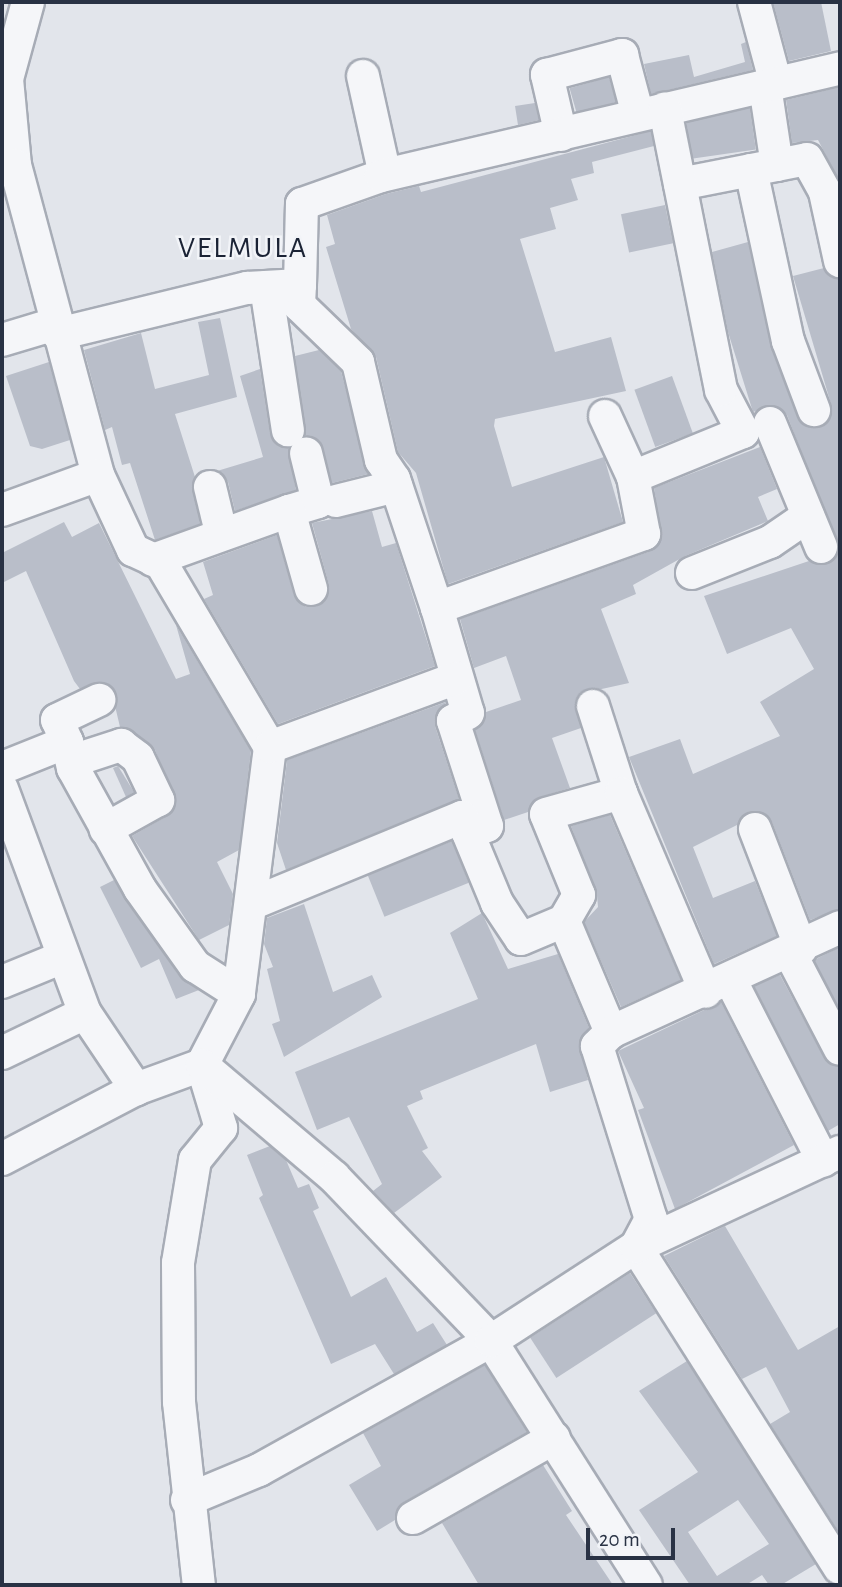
<!DOCTYPE html>
<style>
body{margin:0}
#map{position:relative;width:842px;height:1587px;overflow:hidden;background:#e2e5eb;font-family:"Alegreya Sans",sans-serif}
div>[style]{position:absolute}
.building>*{inset:0;background:#b9bec9;transform-origin:0 0}
.roads{filter:drop-shadow(2px 0 #a7acb6) drop-shadow(-2px 0 #a7acb6) drop-shadow(0 2px #a7acb6) drop-shadow(0 -2px #a7acb6)}
.street>*{height:32px;margin:-16px;padding:0 16px;transform-origin:16px;border-radius:16px;background:#f5f6f9}
span{translate:-50% -50%;white-space:nowrap;text-align:center;line-height:1.15;-webkit-text-stroke:5px #f2f4f8;paint-order:stroke}
.quarter-label{font-size:30px;color:#1b2335;letter-spacing:2px}
.frame{position:absolute;inset:0;border:4px solid #293244;pointer-events:none}
.scale{position:absolute;left:586px;top:1528px;width:89px;height:32px;box-sizing:border-box;border:4px solid #293244;border-top:0;padding-left:9px;font-size:21px;line-height:24px;white-space:nowrap;color:#293244;-webkit-text-stroke:5px #f2f4f8;paint-order:stroke}
</style>
<div id="map">
<div class="building">
<i style="clip-path:polygon(773px 2px,821px 2px,831px 51px,789px 61px)"></i>
<i style="clip-path:polygon(746px 42px,753px 70px,651px 94px,644px 64px,689px 55px,694px 77px,745px 62px,741px 44px)"></i>
<i style="left:609px;top:77px;width:26px;height:41px;rotate:74deg"></i>
<i style="clip-path:polygon(840px 87px,840px 182px,818px 140px,792px 143px,786px 100px)"></i>
<i style="clip-path:polygon(535px 103px,539px 120px,518px 125px,515px 106px)"></i>
<i style="left:750px;top:108px;width:42px;height:65px;rotate:82deg"></i>
<i style="clip-path:polygon(651px 131px,654px 146px,592px 162px,594px 173px,571px 179px,578px 200px,550px 208px,556px 229px,520px 239px,555px 352px,611px 337px,626px 391px,495px 419px,494px 426px,512px 487px,604px 457px,623px 522px,448px 584px,416px 473px,398px 452px,376px 357px,351px 329px,326px 247px,335px 244px,327px 215px,386px 194px,419px 186px,421px 192px)"></i>
<i style="left:665px;top:205px;width:39px;height:45px;rotate:78deg"></i>
<i style="clip-path:polygon(748px 242px,771px 347px,797px 416px,810px 428px,828px 422px,831px 404px,793px 276px,824px 268px,840px 279px,840px 909px,810px 920px,772px 822px,758px 811px,748px 812px,737px 825px,693px 847px,713px 898px,755px 881px,777px 936px,714px 964px,629px 757px,680px 739px,693px 774px,780px 736px,760px 702px,814px 669px,791px 628px,727px 654px,704px 596px,809px 561px,827px 564px,839px 549px,787px 415px,772px 405px,753px 412px,728px 332px,712px 252px)"></i>
<i style="clip-path:polygon(220px 318px,237px 397px,175px 414px,195px 477px,200px 524px,155px 540px,130px 463px,122px 465px,112px 427px,105px 430px,84px 350px,141px 333px,155px 389px,209px 375px,198px 322px)"></i>
<i style="clip-path:polygon(319px 350px,341px 371px,368px 474px,332px 483px,320px 441px,305px 435px,295px 356px)"></i>
<i style="clip-path:polygon(49px 362px,70px 440px,42px 449px,30px 446px,6px 376px)"></i>
<i style="clip-path:polygon(260px 369px,270px 433px,288px 448px,296px 490px,235px 511px,228px 482px,217px 471px,263px 457px,240px 376px)"></i>
<i style="left:672px;top:376px;width:61px;height:40px;rotate:70deg"></i>
<i style="clip-path:polygon(760px 447px,777px 489px,758px 497px,768px 521px,685px 556px,633px 585px,636px 594px,601px 609px,629px 683px,579px 694px,581px 728px,552px 738px,570px 788px,540px 797px,528px 812px,504px 820px,475px 730px,486px 712px,521px 700px,506px 656px,474px 668px,460px 619px,651px 551px,662px 539px,654px 488px)"></i>
<i style="clip-path:polygon(372px 511px,382px 547px,396px 543px,435px 666px,278px 724px,204px 599px,213px 595px,203px 562px,277px 535px,294px 595px,306px 607px,317px 606px,329px 585px,312px 523px)"></i>
<i style="clip-path:polygon(64px 522px,72px 537px,99px 523px,176px 679px,190px 674px,176px 625px,251px 751px,239px 850px,217px 862px,233px 894px,229px 925px,199px 940px,132px 836px,167px 816px,176px 802px,155px 750px,120px 727px,110px 685px,80px 689px,74px 681px,26px 571px,2px 583px,2px 553px)"></i>
<i style="clip-path:polygon(446px 702px,435px 726px,459px 799px,286px 870px,277px 843px,287px 760px)"></i>
<i style="clip-path:polygon(118px 766px,134px 792px,126px 797px,113px 768px)"></i>
<i style="clip-path:polygon(610px 815px,681px 980px,621px 1007px,584px 922px,598px 907px,597px 896px,571px 826px)"></i>
<i style="left:452px;top:841px;width:45px;height:91px;rotate:68deg"></i>
<i style="clip-path:polygon(114px 880px,180px 977px,199px 990px,176px 999px,159px 959px,141px 968px,100px 887px)"></i>
<i style="clip-path:polygon(304px 904px,333px 992px,372px 975px,382px 997px,284px 1057px,272px 1024px,280px 1021px,267px 969px,273px 967px,264px 944px,267px 918px)"></i>
<i style="clip-path:polygon(482px 913px,508px 969px,558px 954px,589px 1028px,579px 1042px,588px 1080px,550px 1092px,536px 1044px,420px 1091px,423px 1099px,407px 1106px,428px 1148px,422px 1151px,442px 1177px,394px 1213px,373px 1191px,382px 1184px,349px 1117px,317px 1130px,295px 1072px,478px 999px,450px 933px)"></i>
<i style="clip-path:polygon(840px 947px,840px 1010px,814px 960px)"></i>
<i style="clip-path:polygon(780px 975px,824px 1057px,840px 1067px,840px 1124px,828px 1131px,754px 986px)"></i>
<i style="clip-path:polygon(721px 1002px,794px 1145px,675px 1209px,638px 1110px,644px 1108px,618px 1051px)"></i>
<i style="clip-path:polygon(270px 1146px,286px 1160px,298px 1188px,309px 1184px,319px 1208px,313px 1211px,351px 1297px,386px 1277px,417px 1332px,433px 1323px,447px 1345px,394px 1374px,375px 1344px,331px 1364px,259px 1198px,263px 1195px,247px 1155px)"></i>
<i style="clip-path:polygon(725px 1226px,798px 1350px,840px 1326px,840px 1534px,770px 1424px,790px 1412px,766px 1367px,742px 1379px,664px 1256px)"></i>
<i style="left:630px;top:1273px;width:48px;height:119px;rotate:57deg"></i>
<i style="clip-path:polygon(evenodd,687px 1361px,816px 1564px,781px 1585px,769px 1585px,762px 1575px,746px 1585px,690px 1585px,639px 1510px,698px 1472px,639px 1391px,687px 1361px,738px 1500px,769px 1544px,717px 1576px,688px 1532px,738px 1500px)"></i>
<i style="clip-path:polygon(485px 1365px,527px 1432px,404px 1502px,395px 1520px,377px 1531px,349px 1485px,381px 1466px,363px 1433px)"></i>
<i style="clip-path:polygon(543px 1465px,572px 1511px,566px 1515px,613px 1585px,479px 1585px,442px 1523px)"></i>
</div>
<div class="roads">
<div class="street">
<i style="left:28px;top:2px;width:80px;rotate:105.3deg"></i>
<i style="left:7px;top:79px;width:86px;rotate:84.7deg"></i>
<i style="left:15px;top:165px;width:321px;rotate:75deg"></i>
<i style="left:98px;top:475px;width:83px;rotate:65deg"></i>
<i style="left:133px;top:550px;width:31px;rotate:25deg"></i>
<i style="left:161px;top:563px;width:214px;rotate:59.4deg"></i>
<i style="left:270px;top:747px;width:249px;rotate:97.2deg"></i>
<i style="left:239px;top:994px;width:80px;rotate:117.5deg"></i>
<i style="left:202px;top:1065px;width:66px;rotate:73.2deg"></i>
<i style="left:221px;top:1128px;width:41px;rotate:129.1deg"></i>
<i style="left:195px;top:1160px;width:104px;rotate:99.4deg"></i>
<i style="left:178px;top:1263px;width:139px;rotate:89.6deg"></i>
<i style="left:179px;top:1402px;width:184px;rotate:83.8deg"></i>
<i style="left:754px;top:2px;width:85px;rotate:75deg"></i>
<i style="left:363px;top:76px;width:101px;rotate:77.5deg"></i>
<i style="left:765px;top:86px;width:80px;rotate:81.4deg"></i>
<i style="left:561px;top:135px;width:62px;rotate:-103.1deg"></i>
<i style="left:547px;top:75px;width:78px;rotate:-14.9deg"></i>
<i style="left:622px;top:55px;width:62px;rotate:75.1deg"></i>
<i style="left:751px;top:170px;width:175px;rotate:77.8deg"></i>
<i style="left:788px;top:341px;width:74px;rotate:69.4deg"></i>
<i style="left:680px;top:184px;width:129px;rotate:-11.1deg"></i>
<i style="left:807px;top:159px;width:38px;rotate:61deg"></i>
<i style="left:825px;top:192px;width:71px;rotate:77.7deg"></i>
<i style="left:300px;top:285px;width:20px;rotate:93deg"></i>
<i style="left:299px;top:305px;width:82px;rotate:44deg"></i>
<i style="left:358px;top:362px;width:101px;rotate:76.8deg"></i>
<i style="left:381px;top:460px;width:23px;rotate:56deg"></i>
<i style="left:394px;top:479px;width:136px;rotate:71.6deg"></i>
<i style="left:437px;top:608px;width:109px;rotate:73.6deg"></i>
<i style="left:468px;top:713px;width:17px;rotate:152deg"></i>
<i style="left:453px;top:721px;width:110px;rotate:72.1deg"></i>
<i style="left:487px;top:826px;width:20px;rotate:160deg"></i>
<i style="left:468px;top:833px;width:76px;rotate:67.5deg"></i>
<i style="left:497px;top:903px;width:43px;rotate:56.3deg"></i>
<i style="left:521px;top:939px;width:47px;rotate:-22.7deg"></i>
<i style="left:564px;top:921px;width:121px;rotate:67.1deg"></i>
<i style="left:611px;top:1032px;width:20px;rotate:135deg"></i>
<i style="left:597px;top:1046px;width:181px;rotate:72.7deg"></i>
<i style="left:651px;top:1219px;width:32px;rotate:118deg"></i>
<i style="left:636px;top:1247px;width:380px;rotate:57.6deg"></i>
<i style="left:266px;top:287px;width:145px;rotate:81.3deg"></i>
<i style="left:58px;top:334px;width:195px;rotate:-13.7deg"></i>
<i style="left:247px;top:288px;width:53px;rotate:-3.2deg"></i>
<i style="left:300px;top:285px;width:81px;rotate:-88.6deg"></i>
<i style="left:302px;top:204px;width:84px;rotate:-19.5deg"></i>
<i style="left:381px;top:176px;width:472px;rotate:-13.2deg"></i>
<i style="left:2px;top:340px;width:55px;rotate:-16.8deg"></i>
<i style="left:605px;top:416px;width:67px;rotate:65.3deg"></i>
<i style="left:770px;top:423px;width:134px;rotate:67.6deg"></i>
<i style="left:210px;top:487px;width:46px;rotate:76.3deg"></i>
<i style="left:336px;top:501px;width:62px;rotate:-14deg"></i>
<i style="left:2px;top:510px;width:102px;rotate:-20deg"></i>
<i style="left:289px;top:511px;width:30px;rotate:-17deg"></i>
<i style="left:318px;top:502px;width:50px;rotate:-103.8deg"></i>
<i style="left:153px;top:560px;width:145px;rotate:-19.8deg"></i>
<i style="left:289px;top:511px;width:81px;rotate:74.2deg"></i>
<i style="left:692px;top:573px;width:84px;rotate:-21.7deg"></i>
<i style="left:770px;top:542px;width:46px;rotate:-34.4deg"></i>
<i style="left:437px;top:608px;width:220px;rotate:-19.7deg"></i>
<i style="left:644px;top:534px;width:58px;rotate:-100.9deg"></i>
<i style="left:633px;top:477px;width:119px;rotate:-22.2deg"></i>
<i style="left:743px;top:432px;width:47px;rotate:-117.6deg"></i>
<i style="left:721px;top:390px;width:287px;rotate:-101.3deg"></i>
<i style="left:593px;top:706px;width:91px;rotate:72.2deg"></i>
<i style="left:67px;top:742px;width:24px;rotate:-114deg"></i>
<i style="left:57px;top:720px;width:47px;rotate:-25.5deg"></i>
<i style="left:270px;top:747px;width:199px;rotate:-20.3deg"></i>
<i style="left:72px;top:761px;width:52px;rotate:-18.1deg"></i>
<i style="left:121px;top:745px;width:21px;rotate:37deg"></i>
<i style="left:138px;top:758px;width:47px;rotate:64.5deg"></i>
<i style="left:158px;top:800px;width:60px;rotate:150.9deg"></i>
<i style="left:2px;top:768px;width:70px;rotate:-21.8deg"></i>
<i style="left:67px;top:742px;width:27px;rotate:77deg"></i>
<i style="left:73px;top:768px;width:138px;rotate:61deg"></i>
<i style="left:140px;top:889px;width:95px;rotate:54.5deg"></i>
<i style="left:195px;top:966px;width:52px;rotate:32.5deg"></i>
<i style="left:2px;top:789px;width:239px;rotate:69.7deg"></i>
<i style="left:85px;top:1013px;width:92px;rotate:56.1deg"></i>
<i style="left:136px;top:1089px;width:70px;rotate:-20deg"></i>
<i style="left:202px;top:1065px;width:173px;rotate:40.3deg"></i>
<i style="left:334px;top:1177px;width:227px;rotate:46.2deg"></i>
<i style="left:491px;top:1341px;width:289px;rotate:57.6deg"></i>
<i style="left:755px;top:829px;width:128px;rotate:68.9deg"></i>
<i style="left:251px;top:904px;width:228px;rotate:-22.4deg"></i>
<i style="left:462px;top:817px;width:17px;rotate:69deg"></i>
<i style="left:564px;top:921px;width:30px;rotate:-60deg"></i>
<i style="left:579px;top:895px;width:87px;rotate:-112.2deg"></i>
<i style="left:546px;top:814px;width:78px;rotate:-15.6deg"></i>
<i style="left:621px;top:793px;width:216px;rotate:66.9deg"></i>
<i style="left:790px;top:953px;width:108px;rotate:62.5deg"></i>
<i style="left:731px;top:981px;width:202px;rotate:62.9deg"></i>
<i style="left:2px;top:982px;width:66px;rotate:-22.3deg"></i>
<i style="left:611px;top:1032px;width:252px;rotate:-24.6deg"></i>
<i style="left:2px;top:1053px;width:92px;rotate:-25.7deg"></i>
<i style="left:2px;top:1159px;width:151px;rotate:-27.6deg"></i>
<i style="left:187px;top:1500px;width:78px;rotate:-22.6deg"></i>
<i style="left:259px;top:1470px;width:265px;rotate:-29.1deg"></i>
<i style="left:491px;top:1341px;width:173px;rotate:-33deg"></i>
<i style="left:636px;top:1247px;width:225px;rotate:-25deg"></i>
<i style="left:413px;top:1518px;width:162px;rotate:-29.6deg"></i>
</div>
</div>
<div class="quarter-label">
<span style="left:243px;top:248px">VELMULA</span>
</div>
<div class="frame"></div>
<div class="scale">20 m</div>
</div>
